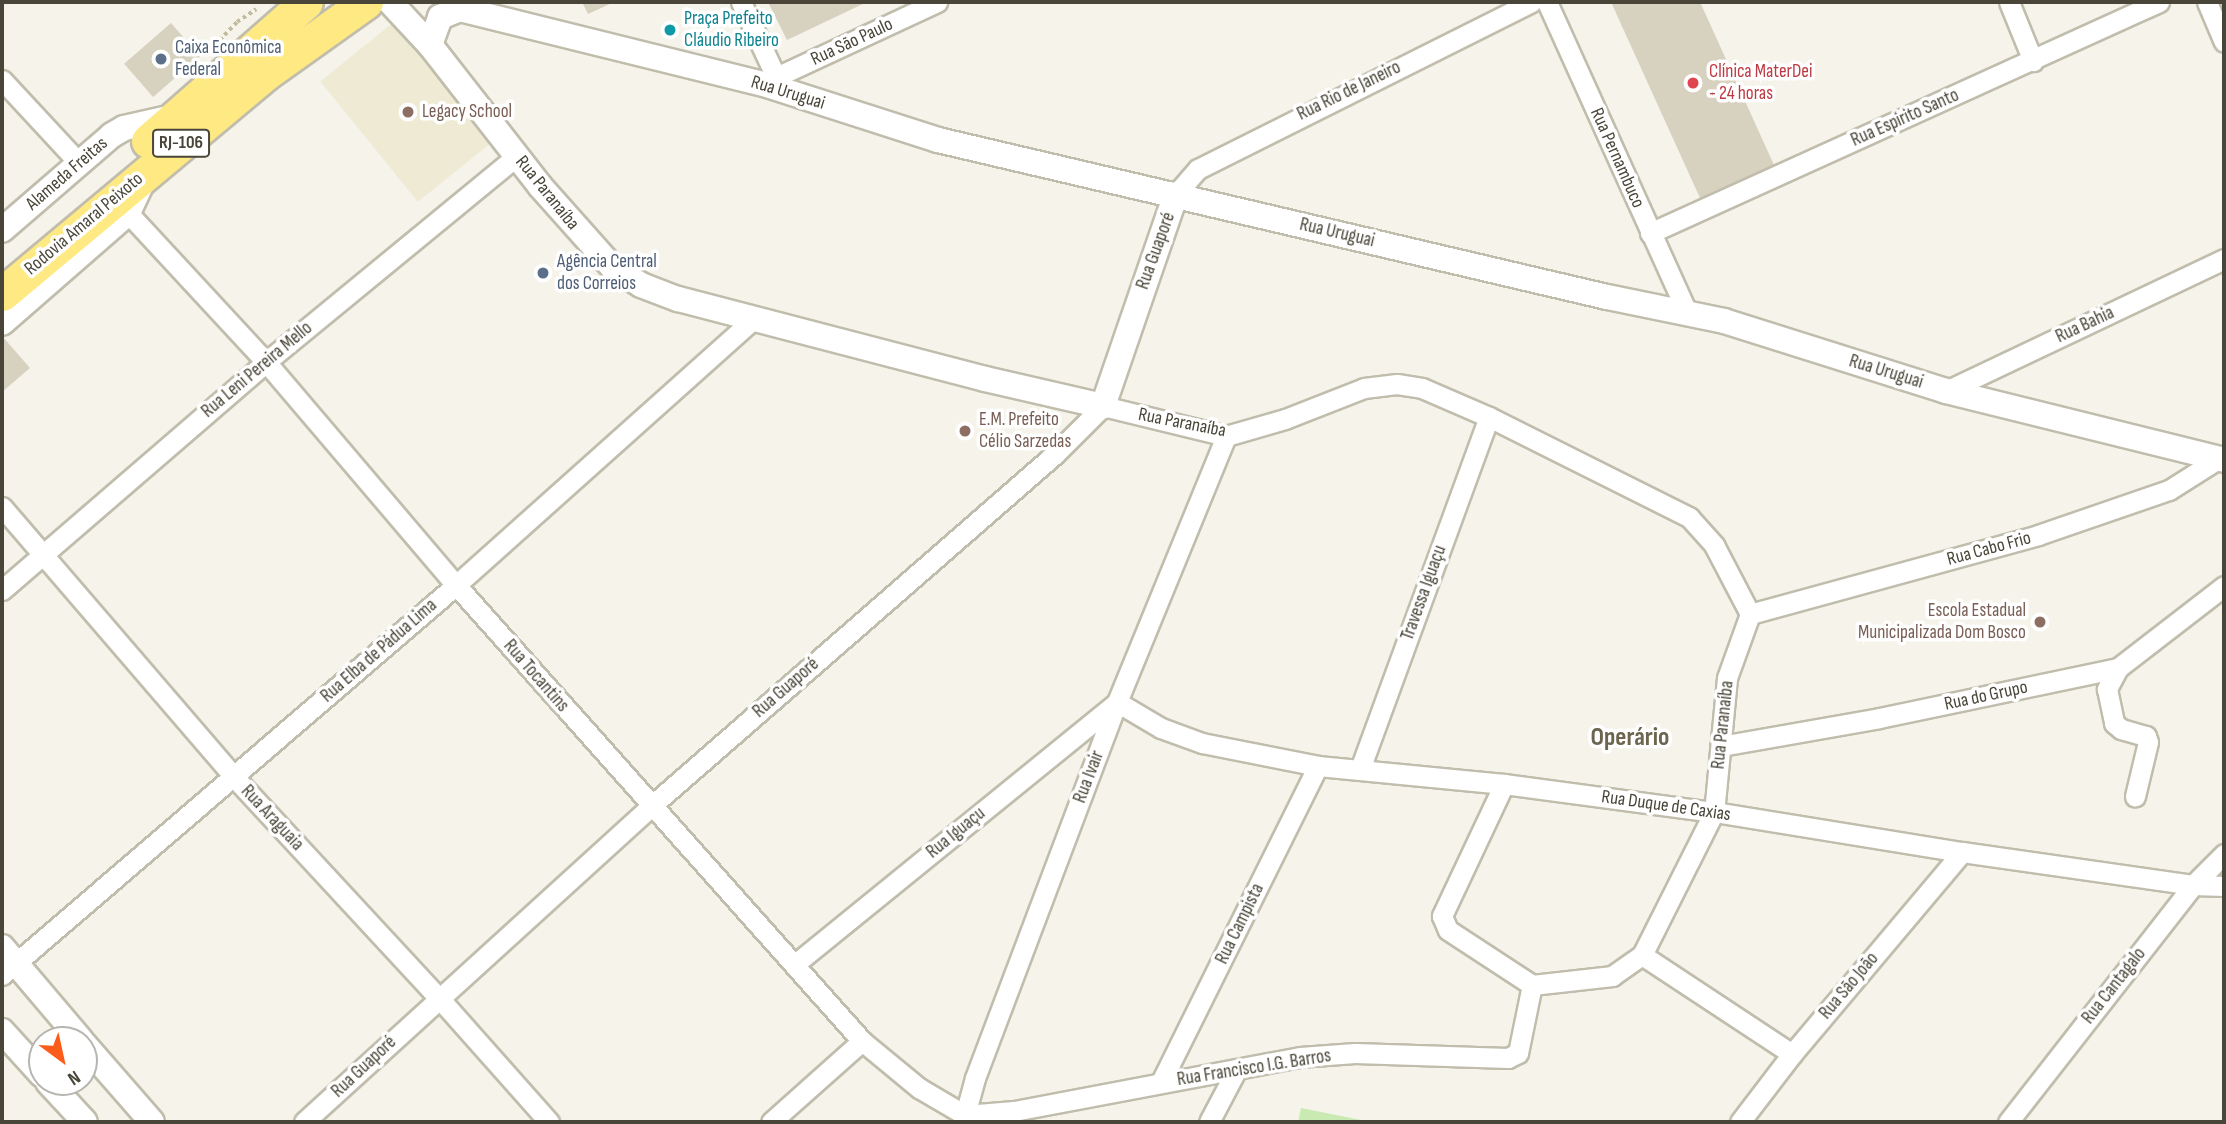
<!DOCTYPE html>
<meta charset="utf-8">
<style>
body{margin:0}
#map{position:relative;width:2226px;height:1124px;overflow:hidden;background:#f5f3ea;font-family:"Sofia Sans Condensed",sans-serif}
div>[style]{position:absolute}
.education>*{inset:0;background:#eeead4;transform-origin:0 0}
.green>*{inset:0;background:#c9eab3}
.building>*{inset:0;background:#d7d1bf;transform-origin:0 0}
.path>*{height:3.5px;margin-top:-1.75px;transform-origin:0;background:repeating-linear-gradient(90deg,#c3bb9d 0 3.5px,transparent 0 7px)}
.roads{filter:drop-shadow(2px 0 #c1bdac) drop-shadow(-2px 0 #c1bdac) drop-shadow(0 2px #c1bdac) drop-shadow(0 -2px #c1bdac)}
.minor>*{height:19px;margin:-9.5px;padding:0 9.5px;transform-origin:9.5px;border-radius:9.5px;background:#fff}
.tertiary>*{height:24px;margin:-12px;padding:0 12px;transform-origin:12px;border-radius:12px;background:#fff}
.trunk>*{height:33px;margin:-16.5px;padding:0 16.5px;transform-origin:16.5px;border-radius:16.5px;background:#ffe982}
.dots>*{width:19px;height:19px;translate:-50% -50%;box-sizing:border-box;border:4px solid #fff;border-radius:50%}
span{translate:-50% -50%;white-space:nowrap;text-align:center;line-height:1.15;-webkit-text-stroke:7px #fff;paint-order:stroke}
.shield-label span{padding:2px 5px;background:#fff;border:2px solid;border-radius:5px;-webkit-text-stroke-width:0}
.shield-label{font-size:18px;color:#494538;font-weight:700}
.culture-label{font-size:19px;color:#0d838f}
.left{translate:0 -50%;text-align:left}
.street-label{font-size:19px;color:#494538}
.service-label{font-size:19px;color:#4e5e75}
.health-label{font-size:19px;color:#be3a42}
.education-label{font-size:19px;color:#785e54}
.right{translate:-100% -50%;text-align:right}
.district-label{font-size:26px;color:#6c654f;font-weight:700}
.frame{position:absolute;inset:0;border:4px solid #494538;pointer-events:none}
.north{position:absolute;left:28px;top:1026px;width:70px;height:70px;box-sizing:border-box;background:#fff;border:2px solid #b6b5af;border-radius:50%;rotate:147deg;font-size:19px;font-weight:700;line-height:28px;text-align:center;color:#494538}
.north::after{content:'';display:block;margin:auto;width:24px;height:32px;background:#fd5b19;clip-path:polygon(50% 0,100% 100%,50% 72%,0 100%)}
</style>
<div id="map">
<div class="education">
<i style="left:395px;top:21px;width:155px;height:96px;rotate:51deg"></i>
</div>
<div class="green">
<i style="clip-path:polygon(1301px 1108px,1371px 1122px,1298px 1122px)"></i>
</div>
<div class="building">
<i style="clip-path:polygon(582px 2px,614px 2px,588px 14px)"></i>
<i style="clip-path:polygon(768px 2px,867px 2px,787px 40px)"></i>
<i style="clip-path:polygon(1611px 2px,1700px 2px,1774px 165px,1700px 198px)"></i>
<i style="left:171px;top:23px;width:44px;height:62px;rotate:49deg"></i>
<i style="clip-path:polygon(2px 336px,30px 368px,2px 392px)"></i>
</div>
<div class="path">
<i style="left:210px;top:50px;width:39px;rotate:-46deg"></i>
<i style="left:237px;top:22px;width:23px;rotate:-34deg"></i>
</div>
<div class="roads">
<div class="minor">
<i style="left:741px;top:2px;width:83px;rotate:65deg"></i>
<i style="left:1547px;top:2px;width:342px;rotate:65.7deg"></i>
<i style="left:2009px;top:2px;width:64px;rotate:67.9deg"></i>
<i style="left:2207px;top:2px;width:43px;rotate:67deg"></i>
<i style="left:2px;top:80px;width:113px;rotate:47.1deg"></i>
<i style="left:770px;top:86px;width:11px;rotate:-56deg"></i>
<i style="left:776px;top:77px;width:178px;rotate:-25deg"></i>
<i style="left:1176px;top:194px;width:33px;rotate:-49deg"></i>
<i style="left:1198px;top:169px;width:373px;rotate:-26.6deg"></i>
<i style="left:128px;top:213px;width:203px;rotate:47.2deg"></i>
<i style="left:266px;top:362px;width:293px;rotate:49.6deg"></i>
<i style="left:456px;top:585px;width:611px;rotate:48.32deg"></i>
<i style="left:862px;top:1041px;width:74px;rotate:39.5deg"></i>
<i style="left:919px;top:1088px;width:53px;rotate:30.4deg"></i>
<i style="left:965px;top:1115px;width:49px;rotate:-4.7deg"></i>
<i style="left:1014px;top:1111px;width:291px;rotate:-10.7deg"></i>
<i style="left:1300px;top:1057px;width:55px;rotate:-4.2deg"></i>
<i style="left:1355px;top:1053px;width:153px;rotate:1.9deg"></i>
<i style="left:1508px;top:1058px;width:11px;rotate:-27deg"></i>
<i style="left:1518px;top:1053px;width:69px;rotate:-78.4deg"></i>
<i style="left:1650px;top:233px;width:559px;rotate:-24.41deg"></i>
<i style="left:1946px;top:391px;width:308px;rotate:-25.4deg"></i>
<i style="left:2px;top:507px;width:356px;rotate:49.3deg"></i>
<i style="left:234px;top:777px;width:301px;rotate:47.2deg"></i>
<i style="left:439px;top:998px;width:166px;rotate:48.4deg"></i>
<i style="left:2px;top:590px;width:349px;rotate:-40.8deg"></i>
<i style="left:266px;top:362px;width:325px;rotate:-39.4deg"></i>
<i style="left:1750px;top:614px;width:299px;rotate:-15.3deg"></i>
<i style="left:2038px;top:535px;width:139px;rotate:-19deg"></i>
<i style="left:2169px;top:490px;width:58px;rotate:-32.3deg"></i>
<i style="left:2118px;top:668px;width:24px;rotate:118deg"></i>
<i style="left:2107px;top:689px;width:35px;rotate:78deg"></i>
<i style="left:2114px;top:723px;width:9px;rotate:41deg"></i>
<i style="left:2121px;top:729px;width:26px;rotate:16deg"></i>
<i style="left:2146px;top:736px;width:6px;rotate:72deg"></i>
<i style="left:2148px;top:742px;width:56px;rotate:103.5deg"></i>
<i style="left:1721px;top:746px;width:160px;rotate:-10deg"></i>
<i style="left:1879px;top:718px;width:244px;rotate:-11.8deg"></i>
<i style="left:2118px;top:668px;width:134px;rotate:-37.7deg"></i>
<i style="left:1360px;top:769px;width:375px;rotate:-69.9deg"></i>
<i style="left:1504px;top:784px;width:146px;rotate:115.2deg"></i>
<i style="left:1442px;top:916px;width:15px;rotate:67deg"></i>
<i style="left:1448px;top:930px;width:100px;rotate:33.2deg"></i>
<i style="left:1532px;top:985px;width:81px;rotate:-6.4deg"></i>
<i style="left:1612px;top:976px;width:37px;rotate:-35deg"></i>
<i style="left:1642px;top:955px;width:180px;rotate:33.4deg"></i>
<i style="left:795px;top:964px;width:415px;rotate:-39.1deg"></i>
<i style="left:1117px;top:702px;width:51px;rotate:30.6deg"></i>
<i style="left:1161px;top:728px;width:44px;rotate:20.1deg"></i>
<i style="left:1202px;top:743px;width:118px;rotate:11.2deg"></i>
<i style="left:1318px;top:766px;width:187px;rotate:5.5deg"></i>
<i style="left:1504px;top:784px;width:212px;rotate:7.6deg"></i>
<i style="left:1714px;top:812px;width:251px;rotate:9.2deg"></i>
<i style="left:1962px;top:852px;width:233px;rotate:8.1deg"></i>
<i style="left:2193px;top:885px;width:31px;rotate:2deg"></i>
<i style="left:2px;top:975px;width:599px;rotate:-40.66deg"></i>
<i style="left:456px;top:585px;width:396px;rotate:-41.8deg"></i>
<i style="left:1161px;top:1082px;width:353px;rotate:-63.6deg"></i>
<i style="left:304px;top:1122px;width:468px;rotate:-42.3deg"></i>
<i style="left:650px;top:807px;width:537px;rotate:-41.08deg"></i>
<i style="left:1055px;top:454px;width:68px;rotate:-45deg"></i>
<i style="left:1103px;top:406px;width:127px;rotate:13.7deg"></i>
<i style="left:1226px;top:436px;width:61px;rotate:-16.1deg"></i>
<i style="left:1285px;top:419px;width:85px;rotate:-21.4deg"></i>
<i style="left:1364px;top:388px;width:33px;rotate:-7deg"></i>
<i style="left:1397px;top:384px;width:25px;rotate:9deg"></i>
<i style="left:1422px;top:388px;width:73px;rotate:23.4deg"></i>
<i style="left:1489px;top:417px;width:224px;rotate:26.6deg"></i>
<i style="left:1689px;top:517px;width:38px;rotate:48deg"></i>
<i style="left:1714px;top:545px;width:78px;rotate:62.4deg"></i>
<i style="left:1750px;top:614px;width:68px;rotate:109.8deg"></i>
<i style="left:1727px;top:678px;width:135px;rotate:95.5deg"></i>
<i style="left:1714px;top:812px;width:160px;rotate:116.7deg"></i>
<i style="left:771px;top:1122px;width:122px;rotate:-41.7deg"></i>
<i style="left:963px;top:1122px;width:46px;rotate:-74.7deg"></i>
<i style="left:975px;top:1078px;width:402px;rotate:-69.3deg"></i>
<i style="left:1117px;top:702px;width:287px;rotate:-67.7deg"></i>
<i style="left:1209px;top:1122px;width:60px;rotate:-62.2deg"></i>
<i style="left:1740px;top:1122px;width:86px;rotate:-52.6deg"></i>
<i style="left:1792px;top:1054px;width:264px;rotate:-49.9deg"></i>
<i style="left:2008px;top:1122px;width:301px;rotate:-52deg"></i>
<i style="left:2193px;top:885px;width:44px;rotate:-45deg"></i>
</div>
<div class="tertiary">
<i style="left:390px;top:2px;width:59px;rotate:47.1deg"></i>
<i style="left:430px;top:45px;width:179px;rotate:52deg"></i>
<i style="left:540px;top:186px;width:110px;rotate:48.3deg"></i>
<i style="left:613px;top:268px;width:33px;rotate:31deg"></i>
<i style="left:641px;top:285px;width:40px;rotate:21deg"></i>
<i style="left:678px;top:299px;width:317px;rotate:14.6deg"></i>
<i style="left:985px;top:379px;width:121px;rotate:12.9deg"></i>
<i style="left:1103px;top:406px;width:224px;rotate:-71deg"></i>
<i style="left:452px;top:2px;width:11px;rotate:41deg"></i>
<i style="left:460px;top:9px;width:319px;rotate:13.9deg"></i>
<i style="left:770px;top:86px;width:176px;rotate:17.8deg"></i>
<i style="left:938px;top:140px;width:687px;rotate:13.21deg"></i>
<i style="left:1607px;top:297px;width:119px;rotate:11.6deg"></i>
<i style="left:1724px;top:321px;width:233px;rotate:17.5deg"></i>
<i style="left:1946px;top:391px;width:286px;rotate:13.9deg"></i>
<i style="left:430px;top:45px;width:30px;rotate:-70deg"></i>
<i style="left:440px;top:17px;width:22px;rotate:-22deg"></i>
<i style="left:2px;top:230px;width:145px;rotate:-40.8deg"></i>
<i style="left:112px;top:135px;width:14px;rotate:-30deg"></i>
<i style="left:124px;top:128px;width:50px;rotate:-12.7deg"></i>
<i style="left:2px;top:323px;width:167px;rotate:-41.1deg"></i>
<i style="left:128px;top:213px;width:38px;rotate:-65deg"></i>
<i style="left:2px;top:947px;width:122px;rotate:49.7deg"></i>
<i style="left:2px;top:1031px;width:59px;rotate:47.7deg"></i>
<i style="left:84px;top:1044px;width:103px;rotate:48.9deg"></i>
<i style="left:48px;top:1082px;width:54px;rotate:47.2deg"></i>
</div>
<div class="trunk">
<i style="left:148px;top:141px;width:210px;rotate:-41.3deg"></i>
<i style="left:2px;top:294px;width:343px;rotate:-39.9deg"></i>
<i style="left:265px;top:74px;width:124px;rotate:-35.5deg"></i>
</div>
</div>
<div class="dots">
<i style="left:670px;top:30px;background:#0f9aa8"></i>
<i style="left:161px;top:59px;background:#5c6f8a"></i>
<i style="left:1693px;top:83px;background:#e0444e"></i>
<i style="left:408px;top:112px;background:#8d6e63"></i>
<i style="left:543px;top:273px;background:#5c6f8a"></i>
<i style="left:965px;top:431px;background:#8d6e63"></i>
<i style="left:2040px;top:622px;background:#8d6e63"></i>
</div>
<div class="shield-label">
<span style="left:181px;top:143px">RJ-106</span>
</div>
<div class="culture-label">
<span class="left" style="left:684px;top:30px">Praça Prefeito<br>Cláudio Ribeiro</span>
</div>
<div class="street-label">
<span style="left:852px;top:42px;rotate:-25deg">Rua São Paulo</span>
<span style="left:1349px;top:91px;rotate:-26deg">Rua Rio de Janeiro</span>
<span style="left:788px;top:93px;rotate:17deg">Rua Uruguai</span>
<span style="left:1905px;top:118px;rotate:-24deg">Rua Espirito Santo</span>
<span style="left:1617px;top:158px;rotate:66deg">Rua Pernambuco</span>
<span style="left:67px;top:174px;rotate:-41deg">Alameda Freitas</span>
<span style="left:547px;top:193px;rotate:51deg">Rua Paranaíba</span>
<span style="left:84px;top:224px;rotate:-40deg">Rodovia Amaral Peixoto</span>
<span style="left:1337px;top:233px;rotate:13deg">Rua Uruguai</span>
<span style="left:1156px;top:251px;rotate:-70deg">Rua Guaporé</span>
<span style="left:2085px;top:325px;rotate:-25deg">Rua Bahia</span>
<span style="left:257px;top:370px;rotate:-40deg">Rua Leni Pereira Mello</span>
<span style="left:1886px;top:372px;rotate:17deg">Rua Uruguai</span>
<span style="left:1182px;top:423px;rotate:11deg">Rua Paranaíba</span>
<span style="left:1989px;top:549px;rotate:-15deg">Rua Cabo Frio</span>
<span style="left:1424px;top:593px;rotate:-70deg">Travessa Iguaçu</span>
<span style="left:379px;top:651px;rotate:-41deg">Rua Elba de Pádua Lima</span>
<span style="left:536px;top:676px;rotate:49deg">Rua Tocantins</span>
<span style="left:786px;top:688px;rotate:-41deg">Rua Guaporé</span>
<span style="left:1986px;top:696px;rotate:-12deg">Rua do Grupo</span>
<span style="left:1723px;top:725px;rotate:-84deg">Rua Paranaíba</span>
<span style="left:1089px;top:777px;rotate:-69deg">Rua Ivair</span>
<span style="left:1666px;top:806px;rotate:8deg">Rua Duque de Caxias</span>
<span style="left:272px;top:818px;rotate:47deg">Rua Araguaia</span>
<span style="left:956px;top:833px;rotate:-39deg">Rua Iguaçu</span>
<span style="left:1240px;top:924px;rotate:-64deg">Rua Campista</span>
<span style="left:1849px;top:986px;rotate:-50deg">Rua São João</span>
<span style="left:2114px;top:986px;rotate:-52deg">Rua Cantagalo</span>
<span style="left:364px;top:1067px;rotate:-43deg">Rua Guaporé</span>
<span style="left:1254px;top:1068px;rotate:-9deg">Rua Francisco I.G. Barros</span>
</div>
<div class="service-label">
<span class="left" style="left:175px;top:59px">Caixa Econômica<br>Federal</span>
<span class="left" style="left:557px;top:273px">Agência Central<br>dos Correios</span>
</div>
<div class="health-label">
<span class="left" style="left:1709px;top:83px">Clínica MaterDei<br>- 24 horas</span>
</div>
<div class="education-label">
<span class="left" style="left:422px;top:112px">Legacy School</span>
<span class="left" style="left:979px;top:431px">E.M. Prefeito<br>Célio Sarzedas</span>
<span class="right" style="left:2026px;top:622px">Escola Estadual<br>Municipalizada Dom Bosco</span>
</div>
<div class="district-label">
<span style="left:1630px;top:738px">Operário</span>
</div>
<div class="frame"></div>
<div class="north">N</div>
</div>
